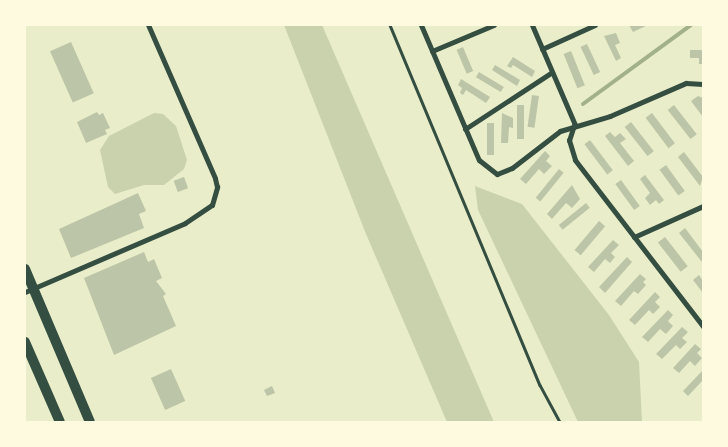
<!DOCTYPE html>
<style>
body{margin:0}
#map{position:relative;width:728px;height:447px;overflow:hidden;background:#e9edc9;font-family:"Fira Sans",sans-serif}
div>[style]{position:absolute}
.green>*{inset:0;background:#cad2ad}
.stream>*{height:4px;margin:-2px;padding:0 2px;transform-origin:2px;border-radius:2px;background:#a3b18a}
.building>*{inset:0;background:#bcc5a7;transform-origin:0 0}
.path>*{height:2.5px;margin:-1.25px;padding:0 1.25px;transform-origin:1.25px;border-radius:1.25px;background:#344e41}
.minor>*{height:5px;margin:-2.5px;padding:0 2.5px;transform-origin:2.5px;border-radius:2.5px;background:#344e41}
.primary>*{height:10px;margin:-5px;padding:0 5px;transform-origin:5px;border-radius:5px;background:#344e41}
span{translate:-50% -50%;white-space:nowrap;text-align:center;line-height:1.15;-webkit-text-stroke:5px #fefae0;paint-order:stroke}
.frame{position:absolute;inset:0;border:26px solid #fefae0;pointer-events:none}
</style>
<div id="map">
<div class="green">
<i style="clip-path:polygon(284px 25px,322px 25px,494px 422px,447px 422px,366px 234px)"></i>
<i style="clip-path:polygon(154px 113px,163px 114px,176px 126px,187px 160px,184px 169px,164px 185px,144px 185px,115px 194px,108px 187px,100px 150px,109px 136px)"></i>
<i style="clip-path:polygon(475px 186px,522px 204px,609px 315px,639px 362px,642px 422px,578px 422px,478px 210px)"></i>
</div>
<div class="stream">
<i style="left:583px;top:104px;width:134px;rotate:-36.2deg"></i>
</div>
<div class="building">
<i style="clip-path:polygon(629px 25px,648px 25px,633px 32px)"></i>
<i style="clip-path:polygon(616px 33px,620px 43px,615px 45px,621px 58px,616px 61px,604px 36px)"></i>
<i style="left:71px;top:42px;width:56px;height:23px;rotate:66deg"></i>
<i style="left:587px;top:44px;width:31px;height:7px;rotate:65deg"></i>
<i style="left:463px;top:47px;width:26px;height:7px;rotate:67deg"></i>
<i style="clip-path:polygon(690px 50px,703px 50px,703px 64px,699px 64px,699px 58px,690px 58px)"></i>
<i style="left:571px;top:51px;width:37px;height:8px;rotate:68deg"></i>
<i style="clip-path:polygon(513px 57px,535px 71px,532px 77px,513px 65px,511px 68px,507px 66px)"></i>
<i style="clip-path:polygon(495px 65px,520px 80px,517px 86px,492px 70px)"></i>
<i style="left:479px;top:72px;width:29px;height:6px;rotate:31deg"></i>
<i style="clip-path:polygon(461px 79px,490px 97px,486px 103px,466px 90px,463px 95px,460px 93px,462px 88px,458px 85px)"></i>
<i style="left:532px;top:95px;width:7px;height:32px;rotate:8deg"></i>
<i style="clip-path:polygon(698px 96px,703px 98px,703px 117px,691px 101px)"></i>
<i style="left:517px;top:105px;width:7px;height:34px"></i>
<i style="left:674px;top:105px;width:37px;height:8px;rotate:52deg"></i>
<i style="clip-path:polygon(97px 112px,99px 115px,103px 113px,110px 128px,105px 130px,107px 134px,86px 143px,77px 122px)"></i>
<i style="clip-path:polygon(502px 113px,513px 118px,513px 128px,509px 127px,508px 143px,501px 143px)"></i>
<i style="left:652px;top:113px;width:38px;height:8px;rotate:53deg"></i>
<i style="left:631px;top:122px;width:37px;height:8px;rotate:52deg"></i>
<i style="left:487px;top:123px;width:7px;height:32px"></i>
<i style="clip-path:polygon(610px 132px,615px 137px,620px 133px,626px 139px,620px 143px,634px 161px,628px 166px,605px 136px)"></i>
<i style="left:590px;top:140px;width:38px;height:7px;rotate:53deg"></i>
<i style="clip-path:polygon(545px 151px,550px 156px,546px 161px,552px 166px,544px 174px,539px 169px,526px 184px,520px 179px)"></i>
<i style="clip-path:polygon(684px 152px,703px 177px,700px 186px,678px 157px)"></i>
<i style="left:666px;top:165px;width:32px;height:8px;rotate:54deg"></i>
<i style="left:559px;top:169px;width:6px;height:37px;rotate:39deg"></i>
<i style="clip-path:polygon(645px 175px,664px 200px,659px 204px,656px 200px,650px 205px,645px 198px,650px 193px,640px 179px)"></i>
<i style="left:184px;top:177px;width:12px;height:11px;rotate:70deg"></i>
<i style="left:621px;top:180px;width:32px;height:7px;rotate:54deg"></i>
<i style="clip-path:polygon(572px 185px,580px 199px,572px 208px,566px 203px,552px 219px,547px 214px)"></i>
<i style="clip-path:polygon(138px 193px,146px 211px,139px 214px,144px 228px,71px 258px,59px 229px)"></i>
<i style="left:586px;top:203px;width:6px;height:35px;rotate:51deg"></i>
<i style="left:599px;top:221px;width:8px;height:38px;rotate:40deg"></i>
<i style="clip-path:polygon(685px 228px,703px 252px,702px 262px,679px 233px)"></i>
<i style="left:665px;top:237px;width:37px;height:9px;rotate:52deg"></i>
<i style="clip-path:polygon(613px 240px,619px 245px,611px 253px,615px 257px,610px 263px,605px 259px,594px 272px,588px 267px)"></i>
<i style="clip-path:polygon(144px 252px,148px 262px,154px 259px,162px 278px,156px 281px,166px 294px,163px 296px,176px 326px,114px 355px,84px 278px)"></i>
<i style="clip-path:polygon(627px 257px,632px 262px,605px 293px,599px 287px)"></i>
<i style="clip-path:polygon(640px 274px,646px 279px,643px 282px,646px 285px,638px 294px,634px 291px,621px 306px,615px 301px)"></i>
<i style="clip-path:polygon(699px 275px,703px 281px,703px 293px,693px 280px)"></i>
<i style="clip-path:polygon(655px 292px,660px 297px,655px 302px,660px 307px,653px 314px,649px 310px,635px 325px,629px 320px)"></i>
<i style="clip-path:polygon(668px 310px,673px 315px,668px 321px,673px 326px,666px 334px,660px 329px,648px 342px,642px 337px)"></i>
<i style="clip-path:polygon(682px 327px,688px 332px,682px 338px,687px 342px,680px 349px,676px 345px,662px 359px,656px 354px)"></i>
<i style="clip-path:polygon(695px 344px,701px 349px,697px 353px,702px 358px,695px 366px,690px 361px,679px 373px,673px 368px)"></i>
<i style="left:171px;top:369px;width:35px;height:22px;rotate:66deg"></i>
<i style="clip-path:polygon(703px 370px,703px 380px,688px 396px,683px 391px)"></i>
<i style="clip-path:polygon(272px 386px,275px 393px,267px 396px,264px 390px)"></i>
</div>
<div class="path">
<i style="left:390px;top:25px;width:390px;rotate:67.4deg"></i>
<i style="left:540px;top:385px;width:42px;rotate:61.6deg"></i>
</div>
<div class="minor">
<i style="left:421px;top:25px;width:147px;rotate:66.8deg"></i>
<i style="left:479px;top:160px;width:23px;rotate:38deg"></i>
<i style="left:497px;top:174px;width:16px;rotate:-22deg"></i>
<i style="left:512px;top:168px;width:61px;rotate:-37.6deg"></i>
<i style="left:560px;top:131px;width:52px;rotate:-16.7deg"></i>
<i style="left:610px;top:116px;width:83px;rotate:-23.5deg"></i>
<i style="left:686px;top:83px;width:17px;rotate:3deg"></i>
<i style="left:532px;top:25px;width:109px;rotate:66.7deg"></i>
<i style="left:542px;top:49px;width:58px;rotate:-24.4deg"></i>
<i style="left:432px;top:51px;width:67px;rotate:-22.8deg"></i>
<i style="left:574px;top:125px;width:16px;rotate:108deg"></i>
<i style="left:569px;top:140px;width:21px;rotate:73deg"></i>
<i style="left:575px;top:160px;width:210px;rotate:52.4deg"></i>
<i style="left:465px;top:129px;width:104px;rotate:-33.2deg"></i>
<i style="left:634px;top:237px;width:76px;rotate:-24.2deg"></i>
<i style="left:25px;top:292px;width:174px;rotate:-23.3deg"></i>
<i style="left:185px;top:223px;width:32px;rotate:-34deg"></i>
<i style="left:212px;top:205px;width:19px;rotate:-74deg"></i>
<i style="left:217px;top:187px;width:9px;rotate:-103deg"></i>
<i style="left:215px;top:178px;width:167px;rotate:-113.6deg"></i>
</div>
<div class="primary">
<i style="left:25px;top:269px;width:166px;rotate:67deg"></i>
<i style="left:25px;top:342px;width:87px;rotate:66.4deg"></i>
</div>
<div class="frame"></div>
</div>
